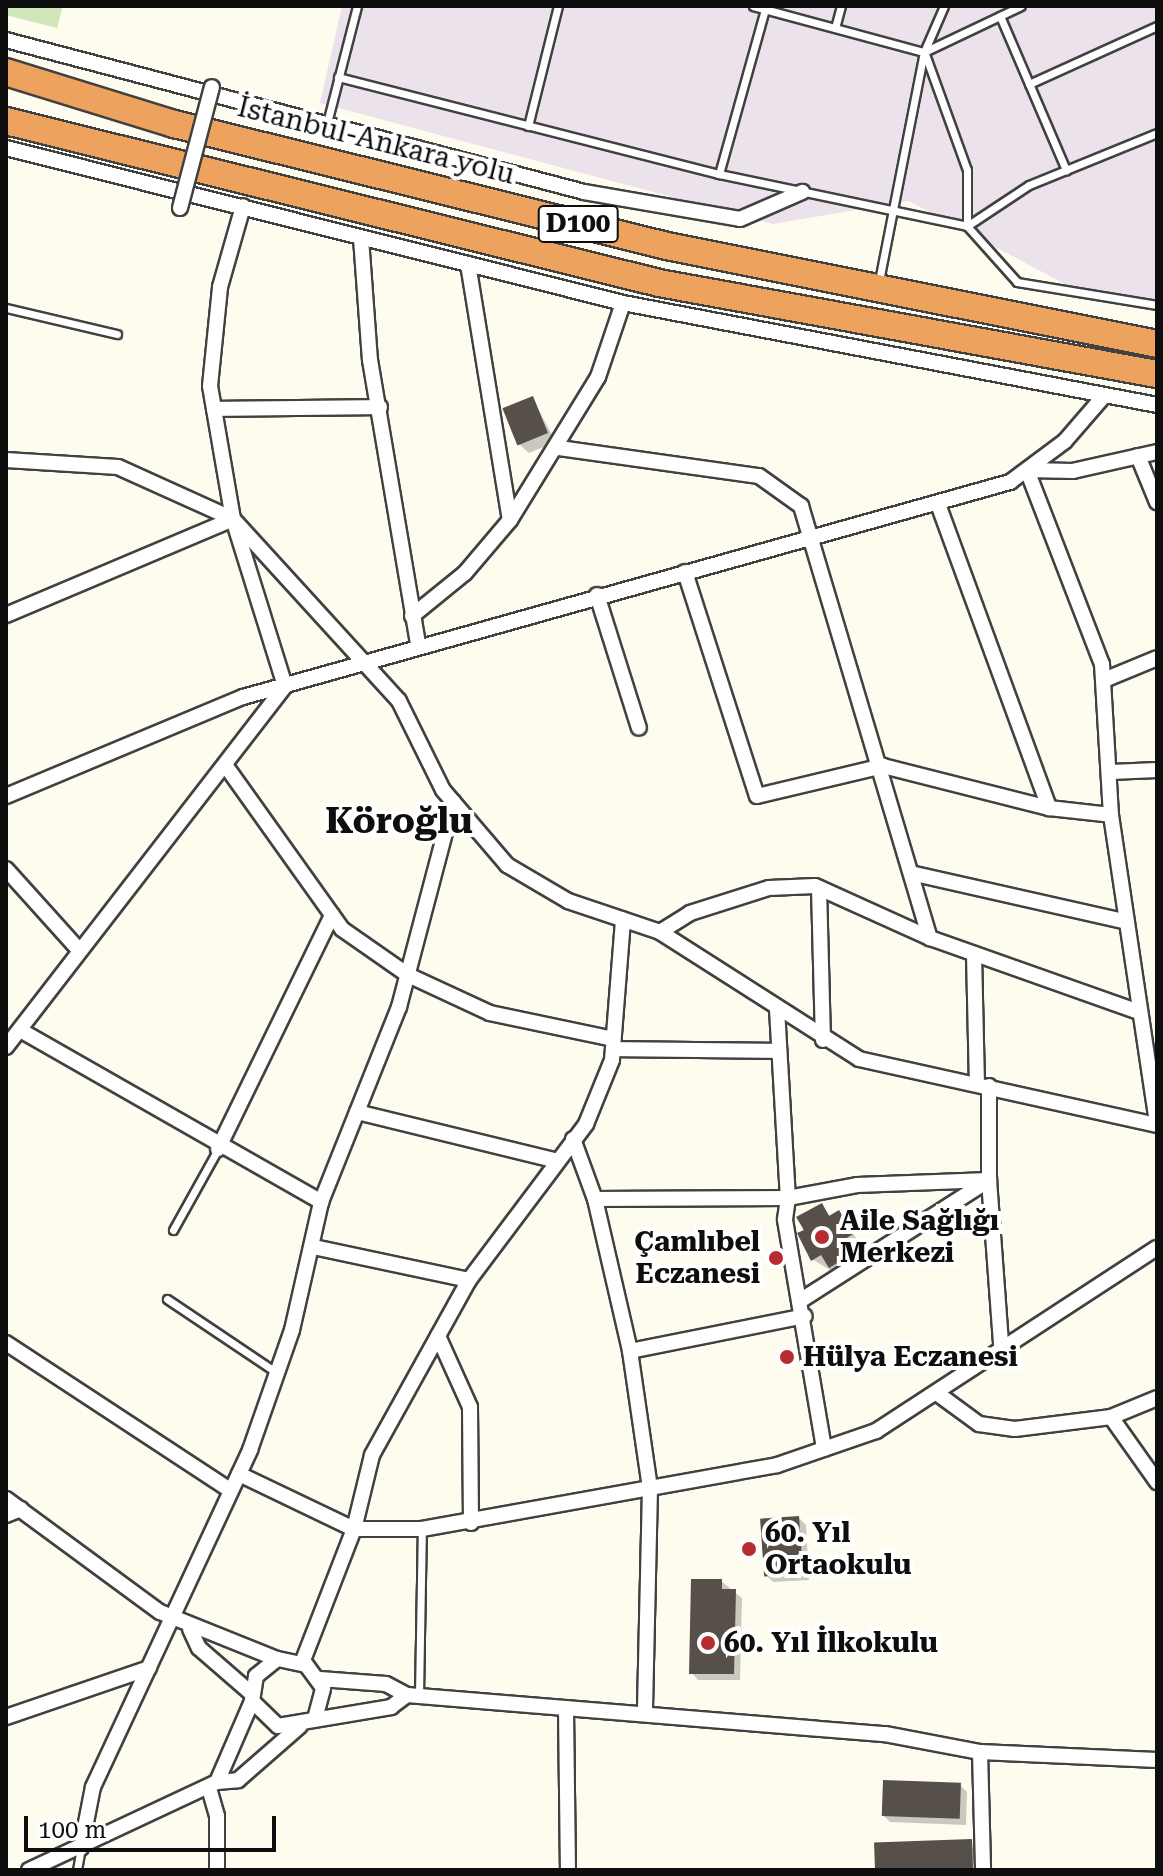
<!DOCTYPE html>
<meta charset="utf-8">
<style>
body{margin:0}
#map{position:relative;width:1163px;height:1876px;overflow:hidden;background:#fefbef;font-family:"Roboto Serif",serif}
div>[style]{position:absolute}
.industrial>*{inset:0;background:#ebe2ec}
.green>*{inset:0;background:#d1e7ba}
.shadow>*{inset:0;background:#0003}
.building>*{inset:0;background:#564f4a;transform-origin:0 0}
.roads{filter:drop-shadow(2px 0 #414141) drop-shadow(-2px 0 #414141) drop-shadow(0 2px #414141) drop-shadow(0 -2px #414141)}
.lane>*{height:7px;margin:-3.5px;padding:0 3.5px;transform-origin:3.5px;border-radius:3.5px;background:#fff}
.street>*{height:14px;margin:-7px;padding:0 7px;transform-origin:7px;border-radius:7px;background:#fff}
.highway>*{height:26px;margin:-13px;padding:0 13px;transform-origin:13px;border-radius:13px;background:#eda25e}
.bridges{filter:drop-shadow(2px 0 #414141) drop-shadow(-2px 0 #414141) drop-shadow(0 2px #414141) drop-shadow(0 -2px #414141)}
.street-bridge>*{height:14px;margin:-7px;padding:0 7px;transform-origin:7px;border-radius:7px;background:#fff}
.dots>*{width:22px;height:22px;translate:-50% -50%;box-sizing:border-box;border:4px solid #fff;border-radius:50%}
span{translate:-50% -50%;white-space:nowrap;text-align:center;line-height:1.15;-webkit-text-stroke:8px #fff;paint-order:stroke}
.shield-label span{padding:2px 6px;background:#fff;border:2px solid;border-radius:6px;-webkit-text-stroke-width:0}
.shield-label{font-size:26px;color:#0e0e0e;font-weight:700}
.street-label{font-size:28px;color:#0e0e0e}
.poi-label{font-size:28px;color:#0e0e0e;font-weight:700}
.left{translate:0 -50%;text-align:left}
.right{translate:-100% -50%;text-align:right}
.district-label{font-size:36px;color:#0e0e0e;font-weight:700}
.frame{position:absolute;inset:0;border:8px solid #0e0e0e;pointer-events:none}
.scale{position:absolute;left:24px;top:1816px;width:252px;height:36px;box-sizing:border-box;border:4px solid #0e0e0e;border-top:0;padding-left:10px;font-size:24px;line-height:28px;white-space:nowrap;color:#0e0e0e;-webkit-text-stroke:6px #fff;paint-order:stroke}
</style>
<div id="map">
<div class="industrial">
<i style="clip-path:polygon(342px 6px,1157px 6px,1157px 303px,1078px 291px,909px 201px,773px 224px,320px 103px)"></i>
</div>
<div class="green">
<i style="clip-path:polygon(6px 6px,63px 6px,57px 28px,6px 15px)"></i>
</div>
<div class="shadow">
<i style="clip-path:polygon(532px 398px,556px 442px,529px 453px,519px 444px)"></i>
<i style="clip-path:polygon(821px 1205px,831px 1217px,839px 1213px,859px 1242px,851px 1246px,859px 1261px,837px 1274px,812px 1259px,799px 1218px)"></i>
<i style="clip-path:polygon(799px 1518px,806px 1525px,809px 1580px,773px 1582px,766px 1575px)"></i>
<i style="clip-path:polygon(721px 1581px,742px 1598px,740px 1680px,698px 1680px,692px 1673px)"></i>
<i style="clip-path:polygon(960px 1785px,967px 1792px,966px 1825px,890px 1822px,883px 1815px)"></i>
<i style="clip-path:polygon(971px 1841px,979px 1870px,877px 1870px)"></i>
</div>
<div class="building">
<i style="left:533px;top:396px;width:40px;height:33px;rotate:68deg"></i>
<i style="clip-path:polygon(822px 1203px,829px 1216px,839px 1210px,853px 1234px,845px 1239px,854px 1253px,829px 1268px,821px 1255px,811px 1261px,797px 1233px,804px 1230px,796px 1217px)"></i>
<i style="left:799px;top:1516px;width:58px;height:39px;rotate:86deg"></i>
<i style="clip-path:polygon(691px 1579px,722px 1579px,722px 1589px,736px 1589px,734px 1674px,689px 1674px)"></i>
<i style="left:883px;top:1780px;width:78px;height:36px;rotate:2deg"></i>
<i style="left:972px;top:1839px;width:31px;height:98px;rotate:88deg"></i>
</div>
<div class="roads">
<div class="lane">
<i style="left:753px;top:6px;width:177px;rotate:15.1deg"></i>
<i style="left:924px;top:52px;width:107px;rotate:-25.4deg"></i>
<i style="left:1000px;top:16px;width:168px;rotate:66.8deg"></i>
<i style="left:835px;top:28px;width:23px;rotate:-75deg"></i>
<i style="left:925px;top:54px;width:123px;rotate:70.1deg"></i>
<i style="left:967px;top:170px;width:56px;rotate:90deg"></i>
<i style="left:338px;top:77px;width:393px;rotate:14.3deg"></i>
<i style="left:719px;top:174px;width:253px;rotate:11.8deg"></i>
<i style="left:967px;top:226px;width:75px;rotate:48.2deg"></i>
<i style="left:1017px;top:282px;width:142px;rotate:9.3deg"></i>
<i style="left:1029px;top:84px;width:141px;rotate:-24.4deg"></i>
<i style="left:327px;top:123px;width:121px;rotate:-75.6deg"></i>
<i style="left:528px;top:126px;width:124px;rotate:-76deg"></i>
<i style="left:719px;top:174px;width:171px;rotate:-74.4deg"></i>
<i style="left:967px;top:226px;width:74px;rotate:-33.5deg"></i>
<i style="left:1029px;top:185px;width:138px;rotate:-22.1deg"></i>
<i style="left:879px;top:281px;width:233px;rotate:-78.9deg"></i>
<i style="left:924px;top:52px;width:50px;rotate:-66.5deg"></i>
<i style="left:6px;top:308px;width:114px;rotate:13.2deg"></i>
<i style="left:173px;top:1230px;width:93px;rotate:-60.9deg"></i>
<i style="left:167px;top:1299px;width:133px;rotate:33.9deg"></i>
<i style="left:419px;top:1695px;width:166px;rotate:-89deg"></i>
<i style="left:77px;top:1870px;width:22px;rotate:-80deg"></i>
</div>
<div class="street">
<i style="left:6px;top:40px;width:598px;rotate:14.73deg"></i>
<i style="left:584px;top:192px;width:158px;rotate:9.8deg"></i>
<i style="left:740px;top:219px;width:68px;rotate:-23.5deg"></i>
<i style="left:6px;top:148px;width:636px;rotate:14.1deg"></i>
<i style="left:623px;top:303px;width:544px;rotate:10.81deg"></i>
<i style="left:361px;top:238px;width:122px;rotate:85.8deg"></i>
<i style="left:370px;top:360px;width:289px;rotate:80.4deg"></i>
<i style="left:468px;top:264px;width:259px;rotate:80.7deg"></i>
<i style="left:214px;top:409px;width:166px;rotate:-0.7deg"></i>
<i style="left:559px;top:448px;width:202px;rotate:8deg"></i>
<i style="left:759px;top:476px;width:52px;rotate:35.5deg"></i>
<i style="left:801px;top:506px;width:451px;rotate:73.4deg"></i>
<i style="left:1157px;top:452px;width:86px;rotate:167.3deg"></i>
<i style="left:1073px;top:471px;width:46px;rotate:-178.8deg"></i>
<i style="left:1027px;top:470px;width:208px;rotate:68.9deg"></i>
<i style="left:1102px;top:664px;width:151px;rotate:86.6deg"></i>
<i style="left:1111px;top:815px;width:311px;rotate:81.5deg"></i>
<i style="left:1138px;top:456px;width:50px;rotate:67.6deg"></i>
<i style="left:6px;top:460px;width:112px;rotate:3.6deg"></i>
<i style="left:118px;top:467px;width:126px;rotate:24.3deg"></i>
<i style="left:233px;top:519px;width:246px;rotate:47.6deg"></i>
<i style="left:399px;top:701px;width:99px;rotate:63.7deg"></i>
<i style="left:443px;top:790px;width:99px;rotate:49.5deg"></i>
<i style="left:507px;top:865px;width:71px;rotate:30.5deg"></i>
<i style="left:568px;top:901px;width:97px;rotate:18.6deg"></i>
<i style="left:660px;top:932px;width:236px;rotate:32.5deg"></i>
<i style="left:859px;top:1059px;width:305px;rotate:12.5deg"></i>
<i style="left:938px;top:504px;width:324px;rotate:69.9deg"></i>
<i style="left:685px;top:572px;width:235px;rotate:72.2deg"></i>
<i style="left:757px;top:796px;width:130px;rotate:-13.4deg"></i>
<i style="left:883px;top:766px;width:171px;rotate:14.2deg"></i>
<i style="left:1049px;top:808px;width:62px;rotate:6.4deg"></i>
<i style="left:597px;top:595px;width:139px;rotate:72.5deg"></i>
<i style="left:6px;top:615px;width:246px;rotate:-22.9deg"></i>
<i style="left:412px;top:616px;width:68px;rotate:-39.1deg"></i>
<i style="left:465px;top:573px;width:70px;rotate:-49.7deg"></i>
<i style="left:510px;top:520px;width:168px;rotate:-58.4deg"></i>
<i style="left:598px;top:377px;width:78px;rotate:-71.3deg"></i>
<i style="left:1104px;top:680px;width:57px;rotate:-22.5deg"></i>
<i style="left:228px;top:769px;width:196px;rotate:54.5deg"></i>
<i style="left:342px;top:929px;width:80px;rotate:34.9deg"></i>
<i style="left:408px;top:975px;width:90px;rotate:24.9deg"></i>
<i style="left:490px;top:1013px;width:126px;rotate:11.9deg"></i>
<i style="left:1111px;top:772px;width:46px;rotate:-2.5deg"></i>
<i style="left:6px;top:796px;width:257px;rotate:-22.7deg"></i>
<i style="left:243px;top:697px;width:797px;rotate:-15.66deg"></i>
<i style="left:1010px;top:482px;width:69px;rotate:-36.7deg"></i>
<i style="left:1065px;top:441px;width:58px;rotate:-49.2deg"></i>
<i style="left:6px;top:869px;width:109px;rotate:48deg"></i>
<i style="left:915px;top:874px;width:214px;rotate:12.7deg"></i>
<i style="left:819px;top:888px;width:152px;rotate:88.5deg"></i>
<i style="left:660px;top:932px;width:36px;rotate:-32deg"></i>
<i style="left:690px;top:913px;width:83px;rotate:-17.6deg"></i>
<i style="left:769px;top:888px;width:46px;rotate:-2.5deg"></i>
<i style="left:815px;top:886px;width:126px;rotate:24.3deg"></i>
<i style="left:930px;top:938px;width:219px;rotate:19.5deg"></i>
<i style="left:974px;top:954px;width:128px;rotate:88.7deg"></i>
<i style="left:777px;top:1009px;width:189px;rotate:86.7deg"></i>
<i style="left:788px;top:1198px;width:70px;rotate:-10.7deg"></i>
<i style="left:857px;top:1185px;width:132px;rotate:-2.2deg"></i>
<i style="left:989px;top:1180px;width:175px;rotate:85.8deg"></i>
<i style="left:20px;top:1030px;width:347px;rotate:29.7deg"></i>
<i style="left:6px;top:1047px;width:456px;rotate:-52.3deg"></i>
<i style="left:285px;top:686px;width:175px;rotate:-107.3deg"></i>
<i style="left:233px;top:519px;width:135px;rotate:-99.8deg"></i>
<i style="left:210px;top:386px;width:100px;rotate:-84.2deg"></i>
<i style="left:220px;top:287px;width:84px;rotate:-74.1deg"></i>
<i style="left:613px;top:1049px;width:166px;rotate:0.7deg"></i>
<i style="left:357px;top:1112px;width:203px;rotate:13.7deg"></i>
<i style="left:573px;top:1139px;width:64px;rotate:69.9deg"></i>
<i style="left:595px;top:1199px;width:156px;rotate:77deg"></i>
<i style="left:630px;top:1351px;width:138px;rotate:81.7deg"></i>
<i style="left:650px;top:1488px;width:224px;rotate:91.3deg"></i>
<i style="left:218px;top:1149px;width:260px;rotate:-64deg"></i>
<i style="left:595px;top:1199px;width:193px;rotate:-0.3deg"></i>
<i style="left:788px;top:1198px;width:22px;rotate:98deg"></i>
<i style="left:785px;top:1220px;width:232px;rotate:80.3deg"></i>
<i style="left:314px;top:1247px;width:158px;rotate:12deg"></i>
<i style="left:803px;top:1299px;width:221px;rotate:-32.6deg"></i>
<i style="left:989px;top:1180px;width:94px;rotate:-90deg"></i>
<i style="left:438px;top:1336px;width:78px;rotate:65.7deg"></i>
<i style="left:470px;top:1407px;width:116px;rotate:89.5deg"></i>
<i style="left:6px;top:1343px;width:269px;rotate:33.3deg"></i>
<i style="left:630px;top:1351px;width:178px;rotate:-11.3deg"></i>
<i style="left:938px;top:1394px;width:51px;rotate:36.2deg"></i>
<i style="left:979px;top:1424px;width:36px;rotate:8deg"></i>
<i style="left:1015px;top:1429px;width:97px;rotate:-7.1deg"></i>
<i style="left:1111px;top:1417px;width:50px;rotate:-22.4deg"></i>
<i style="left:1111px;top:1417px;width:80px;rotate:54.7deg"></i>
<i style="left:239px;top:1474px;width:127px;rotate:25.6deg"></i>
<i style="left:354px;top:1529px;width:68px"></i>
<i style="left:422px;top:1529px;width:361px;rotate:-10.2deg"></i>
<i style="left:777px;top:1465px;width:105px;rotate:-19deg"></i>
<i style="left:876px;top:1431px;width:335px;rotate:-33.1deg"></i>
<i style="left:6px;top:1499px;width:191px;rotate:36.3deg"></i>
<i style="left:160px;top:1612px;width:126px;rotate:21.9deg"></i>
<i style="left:6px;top:1515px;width:16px;rotate:-22deg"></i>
<i style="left:190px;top:1629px;width:21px;rotate:65deg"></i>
<i style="left:199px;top:1648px;width:69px;rotate:40.9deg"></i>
<i style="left:302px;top:1663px;width:144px;rotate:-68.8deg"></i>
<i style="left:354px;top:1529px;width:76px;rotate:-76.3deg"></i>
<i style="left:372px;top:1455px;width:200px;rotate:-61deg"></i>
<i style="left:469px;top:1280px;width:195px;rotate:-53.1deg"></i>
<i style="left:586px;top:1124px;width:69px;rotate:-67.9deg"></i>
<i style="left:612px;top:1060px;width:141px;rotate:-85.5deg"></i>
<i style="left:320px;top:1679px;width:66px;rotate:4.3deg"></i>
<i style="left:386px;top:1684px;width:24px;rotate:28deg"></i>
<i style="left:407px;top:1695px;width:480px;rotate:4.7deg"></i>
<i style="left:885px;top:1734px;width:97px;rotate:10.7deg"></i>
<i style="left:980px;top:1752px;width:177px;rotate:2.6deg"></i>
<i style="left:566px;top:1709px;width:161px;rotate:89.3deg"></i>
<i style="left:316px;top:1715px;width:28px;rotate:-75deg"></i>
<i style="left:323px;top:1688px;width:29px;rotate:-126deg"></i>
<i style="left:306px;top:1665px;width:30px;rotate:-168deg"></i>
<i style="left:277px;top:1659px;width:27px;rotate:141deg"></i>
<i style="left:256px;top:1676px;width:25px;rotate:99deg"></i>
<i style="left:252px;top:1701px;width:36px;rotate:44deg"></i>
<i style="left:278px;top:1726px;width:115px;rotate:-9.5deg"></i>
<i style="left:391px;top:1707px;width:20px;rotate:-37deg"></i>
<i style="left:6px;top:1717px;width:151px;rotate:-18.9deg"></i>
<i style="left:980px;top:1752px;width:118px;rotate:88.5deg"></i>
<i style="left:217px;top:1782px;width:88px;rotate:-66.6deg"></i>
<i style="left:209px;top:1788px;width:29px;rotate:74deg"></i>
<i style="left:217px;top:1816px;width:54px;rotate:90deg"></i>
<i style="left:81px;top:1848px;width:62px;rotate:-78.9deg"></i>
<i style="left:93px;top:1787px;width:372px;rotate:-65deg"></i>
<i style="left:250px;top:1450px;width:127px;rotate:-70.7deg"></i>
<i style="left:292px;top:1330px;width:131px;rotate:-77.2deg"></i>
<i style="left:321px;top:1202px;width:210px;rotate:-68.2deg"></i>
<i style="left:399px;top:1007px;width:212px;rotate:-75.2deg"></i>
<i style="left:29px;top:1870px;width:208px;rotate:-25.1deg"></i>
<i style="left:217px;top:1782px;width:21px;rotate:-5deg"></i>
<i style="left:238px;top:1780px;width:82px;rotate:-41.1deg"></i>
</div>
<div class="highway">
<i style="left:6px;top:72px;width:176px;rotate:17.2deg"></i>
<i style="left:174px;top:124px;width:508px;rotate:13.9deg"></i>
<i style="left:667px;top:246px;width:500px;rotate:11.3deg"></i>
<i style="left:6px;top:121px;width:673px;rotate:13.93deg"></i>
<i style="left:659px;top:283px;width:506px;rotate:10.36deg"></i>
</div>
</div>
<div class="bridges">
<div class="street-bridge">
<i style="left:180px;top:208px;width:125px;rotate:-75.2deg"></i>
</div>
</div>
<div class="dots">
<i style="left:822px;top:1237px;background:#b72c30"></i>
<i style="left:776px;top:1258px;background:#b72c30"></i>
<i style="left:787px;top:1357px;background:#b72c30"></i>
<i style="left:749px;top:1549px;background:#b72c30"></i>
<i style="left:708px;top:1643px;background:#b72c30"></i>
</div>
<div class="shield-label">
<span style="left:578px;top:224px">D100</span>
</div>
<div class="street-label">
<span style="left:376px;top:141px;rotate:14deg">İstanbul-Ankara yolu</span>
</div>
<div class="poi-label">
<span class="left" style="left:840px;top:1237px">Aile Sağlığı<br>Merkezi</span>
<span class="right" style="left:760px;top:1258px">Çamlıbel<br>Eczanesi</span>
<span class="left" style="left:803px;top:1357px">Hülya Eczanesi</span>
<span class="left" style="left:765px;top:1549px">60. Yıl<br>Ortaokulu</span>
<span class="left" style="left:724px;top:1643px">60. Yıl İlkokulu</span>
</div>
<div class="district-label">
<span style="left:399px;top:822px">Köroğlu</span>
</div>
<div class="frame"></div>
<div class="scale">100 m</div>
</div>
